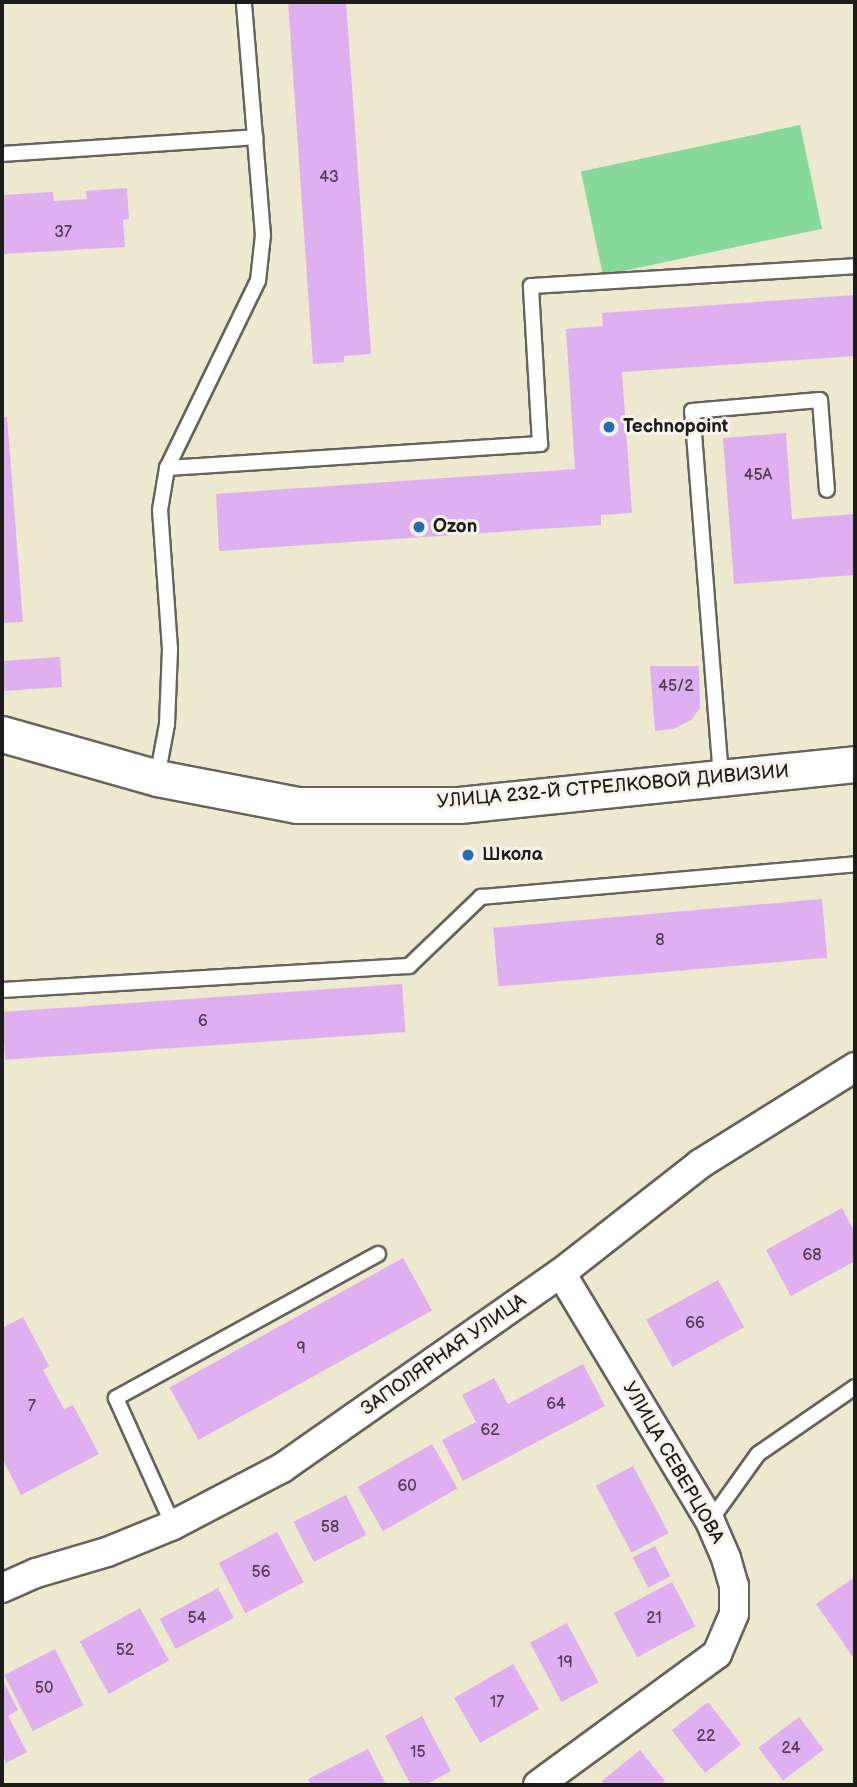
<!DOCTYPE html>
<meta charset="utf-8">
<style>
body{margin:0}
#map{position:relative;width:857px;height:1787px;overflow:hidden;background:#ede8ce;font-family:"Balsamiq Sans",sans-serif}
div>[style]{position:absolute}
.green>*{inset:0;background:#86d99b;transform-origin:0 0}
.building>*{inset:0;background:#e0aff1;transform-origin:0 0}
.roads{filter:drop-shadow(2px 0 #65635a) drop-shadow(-2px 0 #65635a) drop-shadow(0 2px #65635a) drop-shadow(0 -2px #65635a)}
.service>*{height:14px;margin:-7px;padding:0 7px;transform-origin:7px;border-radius:7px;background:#fff}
.minor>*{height:28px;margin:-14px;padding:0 14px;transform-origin:14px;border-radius:14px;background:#fff}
.tertiary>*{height:35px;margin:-17.5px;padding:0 17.5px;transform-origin:17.5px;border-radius:17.5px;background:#fff}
.dots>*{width:19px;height:19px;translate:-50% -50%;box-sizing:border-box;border:4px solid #f7f3e8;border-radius:50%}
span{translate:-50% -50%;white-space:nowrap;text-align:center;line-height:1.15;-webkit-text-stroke:6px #f7f3e8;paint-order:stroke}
.number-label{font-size:16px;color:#4d4151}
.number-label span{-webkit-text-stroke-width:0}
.poi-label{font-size:19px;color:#1c1c1c;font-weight:700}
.left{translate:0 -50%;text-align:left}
.street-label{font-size:19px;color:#1c1c1c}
.frame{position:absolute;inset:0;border:4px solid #1c1c1c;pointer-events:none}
</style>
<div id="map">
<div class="green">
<i style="left:800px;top:125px;width:106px;height:224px;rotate:78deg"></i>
</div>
<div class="building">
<i style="clip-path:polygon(288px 2px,346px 2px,371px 354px,344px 356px,344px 362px,313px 364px)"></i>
<i style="clip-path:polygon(127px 188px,129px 219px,123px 220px,125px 247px,2px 254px,2px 195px,53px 192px,54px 201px,70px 200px,87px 199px,86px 191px)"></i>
<i style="clip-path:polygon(855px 295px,855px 356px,622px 372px,632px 513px,601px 515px,601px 525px,219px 551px,216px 494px,575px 469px,566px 329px,603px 326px,602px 313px)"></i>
<i style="clip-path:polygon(7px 417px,23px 622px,2px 623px,2px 418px)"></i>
<i style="clip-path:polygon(786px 433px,792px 519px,855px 514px,855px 575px,734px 584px,723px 438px)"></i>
<i style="left:60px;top:657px;width:30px;height:58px;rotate:86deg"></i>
<i style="clip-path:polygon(650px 666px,699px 666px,700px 708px,691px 720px,673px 729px,655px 731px)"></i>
<i style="left:822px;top:899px;width:59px;height:330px;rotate:85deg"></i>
<i style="left:402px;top:984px;width:48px;height:401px;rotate:86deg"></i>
<i style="clip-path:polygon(842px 1208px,855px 1233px,855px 1261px,791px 1296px,766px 1250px)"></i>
<i style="left:403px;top:1258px;width:60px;height:267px;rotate:61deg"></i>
<i style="left:718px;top:1280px;width:54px;height:82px;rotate:61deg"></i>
<i style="clip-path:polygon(23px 1317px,49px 1366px,43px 1370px,64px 1409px,73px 1405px,99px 1454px,21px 1495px,2px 1458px,2px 1328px)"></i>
<i style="clip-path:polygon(583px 1364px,605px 1406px,463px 1481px,442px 1440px,476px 1422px,462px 1395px,494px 1378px,508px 1404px)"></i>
<i style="left:432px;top:1444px;width:51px;height:86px;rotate:60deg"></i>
<i style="left:633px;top:1466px;width:76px;height:42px;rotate:62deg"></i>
<i style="left:346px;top:1495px;width:45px;height:59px;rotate:63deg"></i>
<i style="left:277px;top:1532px;width:57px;height:66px;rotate:62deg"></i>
<i style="left:655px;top:1546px;width:34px;height:25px;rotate:63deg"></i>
<i style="clip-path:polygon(855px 1577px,855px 1660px,816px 1604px)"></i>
<i style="left:672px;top:1582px;width:50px;height:66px;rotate:62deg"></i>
<i style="left:218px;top:1588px;width:34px;height:66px;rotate:62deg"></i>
<i style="left:140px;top:1608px;width:60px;height:69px;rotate:61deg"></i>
<i style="left:567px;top:1623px;width:67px;height:42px;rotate:62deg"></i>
<i style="left:55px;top:1649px;width:63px;height:57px;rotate:63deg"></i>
<i style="left:513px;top:1664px;width:52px;height:68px;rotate:60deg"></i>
<i style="clip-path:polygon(2px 1679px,18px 1710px,8px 1716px,27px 1752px,6px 1763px,2px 1753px)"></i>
<i style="left:708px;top:1702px;width:54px;height:46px;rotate:52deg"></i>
<i style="clip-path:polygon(422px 1716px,451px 1771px,425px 1785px,411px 1785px,385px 1736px)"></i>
<i style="left:799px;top:1717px;width:41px;height:51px;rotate:53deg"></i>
<i style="clip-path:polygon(368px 1749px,386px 1785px,311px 1785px,308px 1779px)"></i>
<i style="clip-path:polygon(640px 1750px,665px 1781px,660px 1785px,605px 1785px,602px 1781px)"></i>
</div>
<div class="roads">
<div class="service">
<i style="left:2px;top:154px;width:254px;rotate:-3.8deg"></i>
<i style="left:167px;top:468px;width:374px;rotate:-3.7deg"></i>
<i style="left:540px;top:444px;width:158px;rotate:-93.3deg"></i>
<i style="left:531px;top:286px;width:325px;rotate:-3.5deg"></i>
<i style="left:721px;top:777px;width:367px;rotate:-94.5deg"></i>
<i style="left:692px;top:411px;width:128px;rotate:-4.9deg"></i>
<i style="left:820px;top:400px;width:90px;rotate:85.6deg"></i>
<i style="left:157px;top:778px;width:55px;rotate:-79.5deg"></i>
<i style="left:167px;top:724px;width:75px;rotate:-87.7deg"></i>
<i style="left:170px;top:649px;width:139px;rotate:-94.1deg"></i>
<i style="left:160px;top:510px;width:43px;rotate:-80.5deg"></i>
<i style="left:167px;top:468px;width:208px;rotate:-64.1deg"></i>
<i style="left:258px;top:281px;width:46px;rotate:-83.8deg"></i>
<i style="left:263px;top:235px;width:234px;rotate:-94.7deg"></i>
<i style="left:2px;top:990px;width:408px;rotate:-3.4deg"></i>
<i style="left:409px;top:966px;width:100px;rotate:-43.8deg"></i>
<i style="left:481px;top:897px;width:375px;rotate:-5deg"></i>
<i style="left:710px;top:1521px;width:82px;rotate:-54.4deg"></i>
<i style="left:758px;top:1454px;width:118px;rotate:-34.6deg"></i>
<i style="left:173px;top:1525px;width:139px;rotate:-114.2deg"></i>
<i style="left:116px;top:1398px;width:299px;rotate:-28.8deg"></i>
</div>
<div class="minor">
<i style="left:2px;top:1588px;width:37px;rotate:-24deg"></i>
<i style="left:36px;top:1573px;width:74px;rotate:-16.5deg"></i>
<i style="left:107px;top:1552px;width:71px;rotate:-22.2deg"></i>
<i style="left:173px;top:1525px;width:123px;rotate:-27.6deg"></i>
<i style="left:282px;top:1468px;width:340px;rotate:-35deg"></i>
<i style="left:561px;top:1273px;width:177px;rotate:-38.1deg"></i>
<i style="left:700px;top:1164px;width:183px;rotate:-32deg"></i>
<i style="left:538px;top:1785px;width:222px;rotate:-36.2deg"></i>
<i style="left:717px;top:1654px;width:43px;rotate:-67deg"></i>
<i style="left:734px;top:1614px;width:28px;rotate:-90deg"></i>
<i style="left:734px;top:1586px;width:29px;rotate:-106deg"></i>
<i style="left:726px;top:1558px;width:40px;rotate:-113.4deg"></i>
<i style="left:710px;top:1521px;width:289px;rotate:-121deg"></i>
</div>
<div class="tertiary">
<i style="left:2px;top:734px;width:161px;rotate:15.8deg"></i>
<i style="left:157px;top:778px;width:143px;rotate:10.9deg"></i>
<i style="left:297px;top:805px;width:162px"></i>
<i style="left:459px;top:805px;width:398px;rotate:-5.9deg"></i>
</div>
</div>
<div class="dots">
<i style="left:609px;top:427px;background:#1f6fb2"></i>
<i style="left:419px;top:527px;background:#1f6fb2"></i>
<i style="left:468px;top:855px;background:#1f6fb2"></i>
</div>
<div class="number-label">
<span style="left:329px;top:178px">43</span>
<span style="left:63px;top:233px">37</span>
<span style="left:758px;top:476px">45А</span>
<span style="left:676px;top:687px">45/2</span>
<span style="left:660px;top:941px">8</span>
<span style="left:203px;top:1022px">6</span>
<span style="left:812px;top:1256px">68</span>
<span style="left:695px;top:1324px">66</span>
<span style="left:301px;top:1349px">9</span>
<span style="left:556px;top:1405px">64</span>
<span style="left:32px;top:1407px">7</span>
<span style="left:490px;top:1431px">62</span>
<span style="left:407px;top:1487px">60</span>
<span style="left:330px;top:1528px">58</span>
<span style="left:261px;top:1573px">56</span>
<span style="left:197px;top:1619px">54</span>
<span style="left:654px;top:1619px">21</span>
<span style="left:125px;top:1651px">52</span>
<span style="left:565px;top:1663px">19</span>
<span style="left:44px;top:1689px">50</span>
<span style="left:497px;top:1703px">17</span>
<span style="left:706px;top:1737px">22</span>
<span style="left:791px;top:1749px">24</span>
<span style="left:418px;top:1753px">15</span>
</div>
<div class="poi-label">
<span class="left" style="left:623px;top:427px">Technopoint</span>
<span class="left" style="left:433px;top:527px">Ozon</span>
<span class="left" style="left:482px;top:855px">Школа</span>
</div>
<div class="street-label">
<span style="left:613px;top:787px;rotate:-5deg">УЛИЦА 232-Й СТРЕЛКОВОЙ ДИВИЗИИ</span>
<span style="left:444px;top:1355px;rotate:-35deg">ЗАПОЛЯРНАЯ УЛИЦА</span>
<span style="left:673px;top:1463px;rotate:60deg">УЛИЦА СЕВЕРЦОВА</span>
</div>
<div class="frame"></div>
</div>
